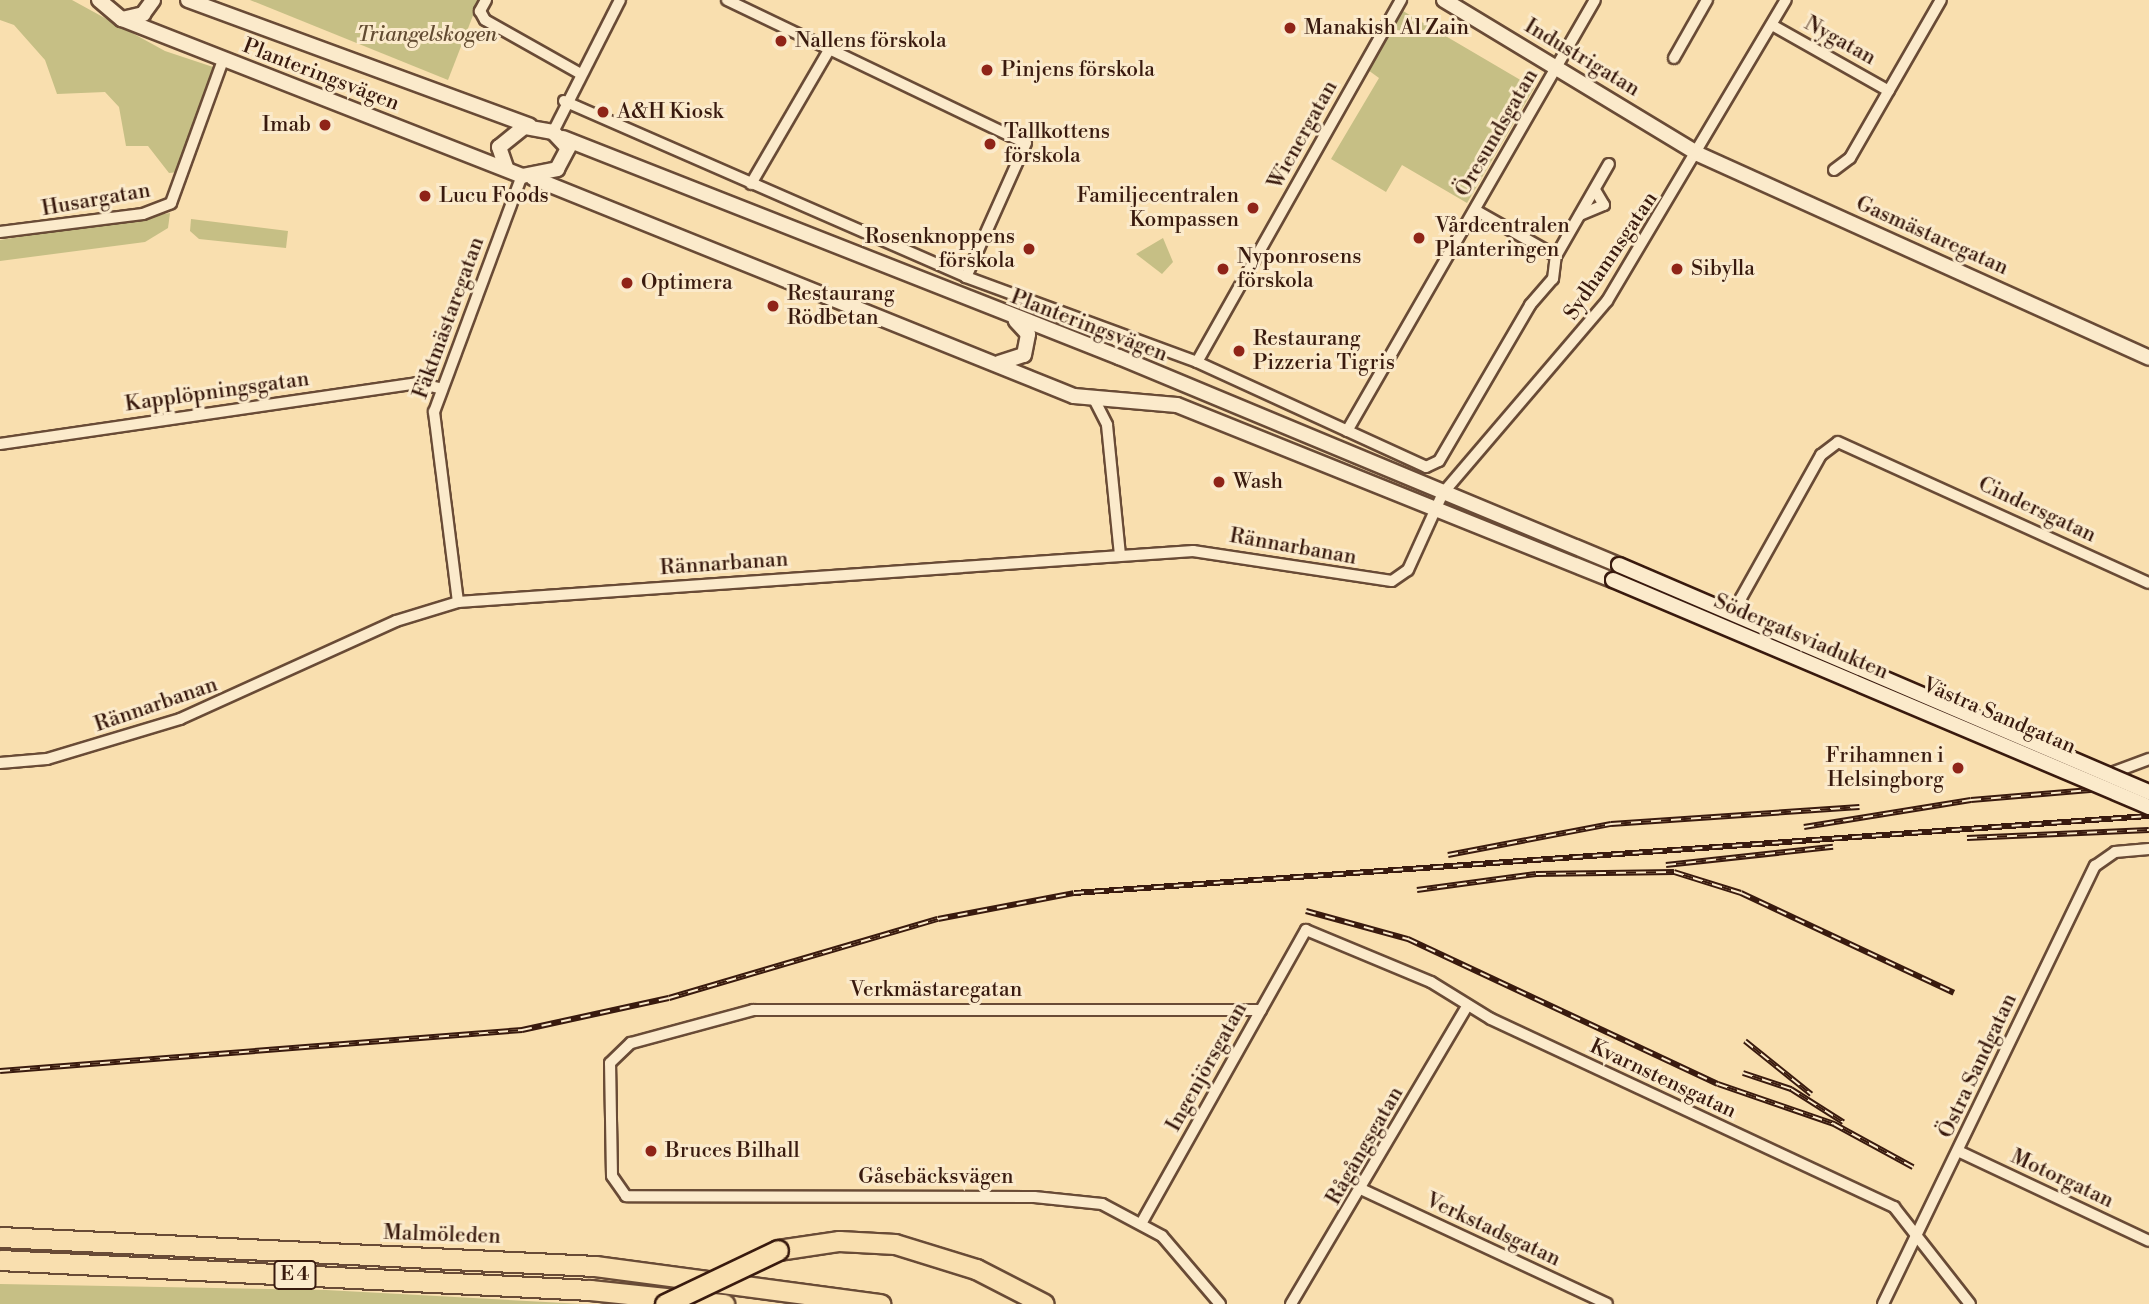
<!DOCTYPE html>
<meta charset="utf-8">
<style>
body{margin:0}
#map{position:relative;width:2149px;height:1304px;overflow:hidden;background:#f9dfaf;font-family:"Libre Bodoni",serif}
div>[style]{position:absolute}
.green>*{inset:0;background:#c6bf85}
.roads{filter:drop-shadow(2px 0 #694b36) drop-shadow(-2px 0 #694b36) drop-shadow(0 2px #694b36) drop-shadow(0 -2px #694b36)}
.street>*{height:10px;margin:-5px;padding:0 5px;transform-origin:5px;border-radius:5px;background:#fbeacb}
.secondary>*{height:14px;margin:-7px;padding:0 7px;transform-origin:7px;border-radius:7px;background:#fbeacb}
.highway>*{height:19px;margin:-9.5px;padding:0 9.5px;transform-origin:9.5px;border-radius:9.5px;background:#f9dfaf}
.rail>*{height:6px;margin-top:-3px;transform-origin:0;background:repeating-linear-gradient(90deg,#fbeacb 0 10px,#391a0e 0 20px);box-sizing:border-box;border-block:2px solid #391a0e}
.bridges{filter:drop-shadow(2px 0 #391a0e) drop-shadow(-2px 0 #391a0e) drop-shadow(0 2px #391a0e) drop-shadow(0 -2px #391a0e)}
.secondary-bridge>*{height:14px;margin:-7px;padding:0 7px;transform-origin:7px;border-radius:7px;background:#fbeacb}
.highway-bridge>*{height:19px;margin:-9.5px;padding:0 9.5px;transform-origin:9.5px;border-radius:9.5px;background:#f9dfaf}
.dots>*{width:19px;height:19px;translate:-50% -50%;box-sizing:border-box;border:4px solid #fbeacb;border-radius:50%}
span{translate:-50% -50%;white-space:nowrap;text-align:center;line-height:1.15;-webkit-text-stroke:6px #fbeacb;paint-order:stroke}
.shield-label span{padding:2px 5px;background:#fbeacb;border:2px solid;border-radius:5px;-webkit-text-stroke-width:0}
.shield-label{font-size:19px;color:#391a0e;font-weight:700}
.poi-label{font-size:21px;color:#391a0e}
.left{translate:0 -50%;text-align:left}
.right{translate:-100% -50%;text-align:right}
.park-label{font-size:21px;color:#634c32;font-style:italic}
.street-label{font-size:21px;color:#391a0e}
</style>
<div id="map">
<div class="green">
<i style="clip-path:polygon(0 0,72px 0,165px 51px,213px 67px,179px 172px,169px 173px,148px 146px,126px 146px,119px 107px,105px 92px,57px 94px,45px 60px,14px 25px,0 20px)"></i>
<i style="clip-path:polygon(250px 0,479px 0,448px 80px)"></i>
<i style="clip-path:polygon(1403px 11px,1534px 88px,1467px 203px,1402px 165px,1386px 192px,1331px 159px,1379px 78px,1368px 70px)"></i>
<i style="clip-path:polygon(170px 213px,168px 228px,145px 242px,0 261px,0 240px)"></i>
<i style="clip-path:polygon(191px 219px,288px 231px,286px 248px,199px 239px,190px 231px)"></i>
<i style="clip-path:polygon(1163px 238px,1173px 262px,1162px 274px,1136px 254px)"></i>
<i style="clip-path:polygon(0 1284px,326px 1290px,583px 1304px,0 1304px)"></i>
</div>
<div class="roads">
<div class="street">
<i style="left:486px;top:0;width:13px;rotate:119deg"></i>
<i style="left:480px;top:11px;width:10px;rotate:61deg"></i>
<i style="left:485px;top:20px;width:108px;rotate:29.4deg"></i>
<i style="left:727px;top:0;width:331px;rotate:25.6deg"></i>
<i style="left:1026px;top:143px;width:147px;rotate:114.1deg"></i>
<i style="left:1772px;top:25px;width:134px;rotate:29.4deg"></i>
<i style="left:1674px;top:58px;width:67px;rotate:-60.4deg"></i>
<i style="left:564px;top:101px;width:439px;rotate:23.6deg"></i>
<i style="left:966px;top:277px;width:246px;rotate:20.2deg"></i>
<i style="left:1197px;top:362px;width:252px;rotate:24.6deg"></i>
<i style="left:1426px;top:467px;width:14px;rotate:-25deg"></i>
<i style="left:1439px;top:461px;width:181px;rotate:-59.7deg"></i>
<i style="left:1530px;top:305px;width:35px;rotate:-49deg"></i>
<i style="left:1553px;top:279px;width:23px;rotate:-83deg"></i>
<i style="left:1556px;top:256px;width:106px;rotate:-60.1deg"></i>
<i style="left:553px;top:132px;width:148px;rotate:-63.1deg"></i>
<i style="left:1834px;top:170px;width:20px;rotate:-37deg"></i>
<i style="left:1850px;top:158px;width:182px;rotate:-60.1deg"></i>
<i style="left:751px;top:184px;width:155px;rotate:-59.8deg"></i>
<i style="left:1475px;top:210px;width:93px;rotate:29.6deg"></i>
<i style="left:1580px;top:215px;width:26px;rotate:-23deg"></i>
<i style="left:1604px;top:205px;width:17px;rotate:-121deg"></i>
<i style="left:0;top:232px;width:144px;rotate:-7.2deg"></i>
<i style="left:143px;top:214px;width:30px;rotate:-21deg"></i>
<i style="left:171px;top:203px;width:152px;rotate:-70deg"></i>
<i style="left:1197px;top:362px;width:416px;rotate:-60.6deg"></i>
<i style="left:1094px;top:399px;width:29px;rotate:63deg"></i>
<i style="left:1107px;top:425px;width:131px;rotate:84.3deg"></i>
<i style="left:1347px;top:431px;width:497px;rotate:-60.1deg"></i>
<i style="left:0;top:444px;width:421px;rotate:-8.3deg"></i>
<i style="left:417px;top:383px;width:23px;rotate:13deg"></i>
<i style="left:458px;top:602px;width:192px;rotate:-97.2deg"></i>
<i style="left:434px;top:412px;width:252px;rotate:-69.6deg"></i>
<i style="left:1758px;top:636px;width:25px;rotate:-137deg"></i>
<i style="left:1740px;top:619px;width:21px;rotate:-87deg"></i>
<i style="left:1741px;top:598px;width:164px;rotate:-60.8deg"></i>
<i style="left:1821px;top:455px;width:21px;rotate:-37deg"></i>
<i style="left:1838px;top:442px;width:341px;rotate:24.4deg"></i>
<i style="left:0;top:763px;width:47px;rotate:-4.9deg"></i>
<i style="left:47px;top:759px;width:139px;rotate:-16.7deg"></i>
<i style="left:180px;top:719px;width:237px;rotate:-24.4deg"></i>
<i style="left:396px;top:621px;width:65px;rotate:-17deg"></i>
<i style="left:458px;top:602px;width:737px;rotate:-3.97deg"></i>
<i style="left:1193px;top:551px;width:201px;rotate:8.6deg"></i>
<i style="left:1392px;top:581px;width:19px;rotate:-35deg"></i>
<i style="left:1408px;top:570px;width:85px;rotate:-65.6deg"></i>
<i style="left:1443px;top:493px;width:253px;rotate:-49.5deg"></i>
<i style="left:1607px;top:301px;width:350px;rotate:-59.3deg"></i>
<i style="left:2106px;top:775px;width:46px;rotate:-20.4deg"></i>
<i style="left:1958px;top:1151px;width:211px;rotate:25.2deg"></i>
<i style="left:1363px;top:1190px;width:269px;rotate:25deg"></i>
<i style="left:1142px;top:1222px;width:335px;rotate:-60.7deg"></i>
<i style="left:1306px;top:930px;width:135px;rotate:22.6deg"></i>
<i style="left:1431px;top:982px;width:70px;rotate:31.7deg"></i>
<i style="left:1491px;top:1019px;width:445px;rotate:25deg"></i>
<i style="left:1894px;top:1207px;width:123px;rotate:51.9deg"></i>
<i style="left:1220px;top:1304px;width:89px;rotate:-130.5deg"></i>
<i style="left:1162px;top:1236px;width:68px;rotate:-151.9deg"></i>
<i style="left:1102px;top:1204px;width:68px;rotate:-174.1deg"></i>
<i style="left:1034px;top:1197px;width:408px;rotate:-179.9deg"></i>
<i style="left:626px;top:1196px;width:24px;rotate:-125deg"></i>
<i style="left:612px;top:1176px;width:113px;rotate:-91deg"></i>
<i style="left:610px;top:1063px;width:29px;rotate:-44deg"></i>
<i style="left:631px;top:1043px;width:126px;rotate:-15.1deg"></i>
<i style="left:753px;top:1010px;width:508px"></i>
<i style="left:1291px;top:1304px;width:347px;rotate:-59.4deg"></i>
<i style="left:1883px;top:1304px;width:487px;rotate:-64.2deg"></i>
<i style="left:2095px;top:866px;width:24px;rotate:-35deg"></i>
<i style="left:2115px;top:852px;width:34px;rotate:-5deg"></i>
</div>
<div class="secondary">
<i style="left:99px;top:0;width:30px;rotate:40deg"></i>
<i style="left:122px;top:19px;width:22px;rotate:-13deg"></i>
<i style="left:143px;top:14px;width:17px;rotate:-54deg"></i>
<i style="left:188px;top:0;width:364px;rotate:20.2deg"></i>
<i style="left:1444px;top:0;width:297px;rotate:31.2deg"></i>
<i style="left:1698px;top:154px;width:495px;rotate:24.3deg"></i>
<i style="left:122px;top:19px;width:430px;rotate:21.4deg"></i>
<i style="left:522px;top:176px;width:36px;rotate:-11deg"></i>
<i style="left:557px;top:169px;width:24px;rotate:-62deg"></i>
<i style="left:568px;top:148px;width:22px;rotate:-133deg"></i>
<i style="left:553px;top:132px;width:29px;rotate:-170deg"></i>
<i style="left:524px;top:127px;width:32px;rotate:141deg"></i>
<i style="left:499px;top:147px;width:21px;rotate:71deg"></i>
<i style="left:563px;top:138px;width:598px;rotate:21.5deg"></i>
<i style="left:1119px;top:357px;width:542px;rotate:22.59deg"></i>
<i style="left:533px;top:178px;width:583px;rotate:21.95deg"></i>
<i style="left:1074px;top:396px;width:103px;rotate:5deg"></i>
<i style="left:1177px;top:405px;width:470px;rotate:21.9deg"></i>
<i style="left:999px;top:363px;width:26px;rotate:-18deg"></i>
<i style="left:1024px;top:355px;width:21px;rotate:-79deg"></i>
<i style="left:1028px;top:334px;width:18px;rotate:-133deg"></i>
</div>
<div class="highway">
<i style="left:0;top:1237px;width:596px;rotate:2.79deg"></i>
<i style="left:595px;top:1266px;width:288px;rotate:7.6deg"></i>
<i style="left:778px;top:1250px;width:62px;rotate:-8.4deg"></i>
<i style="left:839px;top:1241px;width:56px;rotate:3.1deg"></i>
<i style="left:895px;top:1244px;width:85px;rotate:17.2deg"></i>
<i style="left:976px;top:1269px;width:76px;rotate:27.2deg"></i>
<i style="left:0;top:1260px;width:591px;rotate:2.91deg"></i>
<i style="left:590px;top:1290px;width:135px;rotate:6deg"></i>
</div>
</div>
<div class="rail">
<i style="left:1804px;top:827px;width:169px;rotate:-9.2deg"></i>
<i style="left:1971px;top:800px;width:179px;rotate:-4.8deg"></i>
<i style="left:1967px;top:838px;width:182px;rotate:-2.5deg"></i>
<i style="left:1448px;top:855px;width:166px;rotate:-10.8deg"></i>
<i style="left:1611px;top:824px;width:249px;rotate:-3.9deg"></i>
<i style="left:1666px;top:865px;width:168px;rotate:-6.2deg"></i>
<i style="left:1417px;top:890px;width:120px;rotate:-7.7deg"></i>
<i style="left:1536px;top:874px;width:138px;rotate:-0.8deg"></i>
<i style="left:1674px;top:872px;width:70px;rotate:17.4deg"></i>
<i style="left:1741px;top:893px;width:235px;rotate:25.1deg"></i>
<i style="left:1306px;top:911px;width:106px;rotate:15.4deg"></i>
<i style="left:1408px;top:939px;width:342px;rotate:25.1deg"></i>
<i style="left:1718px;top:1084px;width:123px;rotate:19deg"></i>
<i style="left:1834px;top:1124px;width:90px;rotate:28.6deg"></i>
<i style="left:1745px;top:1041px;width:85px;rotate:38.8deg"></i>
<i style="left:0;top:1071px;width:524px;rotate:-4.49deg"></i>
<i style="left:522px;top:1030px;width:150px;rotate:-12.3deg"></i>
<i style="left:669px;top:998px;width:280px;rotate:-16.4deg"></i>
<i style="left:938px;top:919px;width:138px;rotate:-10.8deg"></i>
<i style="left:1074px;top:893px;width:1078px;rotate:-4.1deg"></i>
<i style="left:1743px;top:1073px;width:51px;rotate:18.4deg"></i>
<i style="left:1791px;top:1089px;width:62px;rotate:32.4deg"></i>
</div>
<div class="bridges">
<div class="secondary-bridge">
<i style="left:1619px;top:565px;width:577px;rotate:23.19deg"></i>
<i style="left:1613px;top:580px;width:582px;rotate:22.95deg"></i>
</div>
<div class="highway-bridge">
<i style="left:665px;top:1304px;width:125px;rotate:-25.5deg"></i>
</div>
</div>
<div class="dots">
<i style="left:1290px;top:28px;background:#8f2418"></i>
<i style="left:781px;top:41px;background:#8f2418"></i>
<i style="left:987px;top:70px;background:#8f2418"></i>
<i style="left:603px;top:112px;background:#8f2418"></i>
<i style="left:325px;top:125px;background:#8f2418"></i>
<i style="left:990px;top:144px;background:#8f2418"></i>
<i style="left:425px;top:196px;background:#8f2418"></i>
<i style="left:1253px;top:208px;background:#8f2418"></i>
<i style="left:1419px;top:238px;background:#8f2418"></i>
<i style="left:1029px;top:249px;background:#8f2418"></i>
<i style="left:1223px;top:269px;background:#8f2418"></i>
<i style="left:1677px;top:269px;background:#8f2418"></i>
<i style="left:627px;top:283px;background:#8f2418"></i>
<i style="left:773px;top:306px;background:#8f2418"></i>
<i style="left:1239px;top:351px;background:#8f2418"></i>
<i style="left:1219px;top:482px;background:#8f2418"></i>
<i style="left:1958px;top:768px;background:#8f2418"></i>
<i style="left:651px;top:1151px;background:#8f2418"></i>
</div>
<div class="shield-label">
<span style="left:295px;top:1275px">E 4</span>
</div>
<div class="poi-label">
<span class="left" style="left:1304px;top:28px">Manakish Al Zain</span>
<span class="left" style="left:795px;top:41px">Nallens förskola</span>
<span class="left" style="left:1001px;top:70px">Pinjens förskola</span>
<span class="left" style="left:617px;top:112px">A&amp;H Kiosk</span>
<span class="right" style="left:311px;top:125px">Imab</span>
<span class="left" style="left:1004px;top:144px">Tallkottens<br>förskola</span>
<span class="left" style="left:439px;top:196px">Lucu Foods</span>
<span class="right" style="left:1239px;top:208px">Familjecentralen<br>Kompassen</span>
<span class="left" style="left:1435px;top:238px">Vårdcentralen<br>Planteringen</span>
<span class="right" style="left:1015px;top:249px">Rosenknoppens<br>förskola</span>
<span class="left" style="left:1237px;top:269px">Nyponrosens<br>förskola</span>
<span class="left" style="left:1691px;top:269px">Sibylla</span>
<span class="left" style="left:641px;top:283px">Optimera</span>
<span class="left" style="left:787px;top:306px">Restaurang<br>Rödbetan</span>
<span class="left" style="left:1253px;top:351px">Restaurang<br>Pizzeria Tigris</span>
<span class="left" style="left:1233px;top:482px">Wash</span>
<span class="right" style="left:1944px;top:768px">Frihamnen i<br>Helsingborg</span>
<span class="left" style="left:665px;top:1151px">Bruces Bilhall</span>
</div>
<div class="park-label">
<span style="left:427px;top:35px">Triangelskogen</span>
</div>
<div class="street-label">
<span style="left:1840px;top:41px;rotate:29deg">Nygatan</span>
<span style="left:1582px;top:58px;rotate:31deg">Industrigatan</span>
<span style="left:321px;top:75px;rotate:21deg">Planteringsvägen</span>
<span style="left:1497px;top:133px;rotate:-60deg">Öresundsgatan</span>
<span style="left:1303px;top:135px;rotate:-61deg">Wienergatan</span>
<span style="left:96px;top:200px;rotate:-10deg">Husargatan</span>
<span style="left:1932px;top:236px;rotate:24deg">Gasmästaregatan</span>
<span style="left:1611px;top:256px;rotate:-56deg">Sydhamnsgatan</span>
<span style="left:449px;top:318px;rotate:-70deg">Fäktmästaregatan</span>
<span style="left:1089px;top:326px;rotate:21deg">Planteringsvägen</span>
<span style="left:217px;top:392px;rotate:-8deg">Kapplöpningsgatan</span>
<span style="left:2037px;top:510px;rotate:25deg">Cindersgatan</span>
<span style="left:1293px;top:547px;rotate:10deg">Rännarbanan</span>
<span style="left:724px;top:564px;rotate:-4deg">Rännarbanan</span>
<span style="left:1801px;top:637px;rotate:23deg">Södergatsviadukten</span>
<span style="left:156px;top:705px;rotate:-19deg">Rännarbanan</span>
<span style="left:1999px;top:716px;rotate:23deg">Västra Sandgatan</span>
<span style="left:936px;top:990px">Verkmästaregatan</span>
<span style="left:1978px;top:1066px;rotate:-65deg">Östra Sandgatan</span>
<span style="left:1207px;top:1067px;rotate:-61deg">Ingenjörsgatan</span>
<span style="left:1663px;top:1079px;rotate:25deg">Kvarnstensgatan</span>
<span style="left:1365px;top:1146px;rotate:-60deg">Rågångsgatan</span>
<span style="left:936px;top:1177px">Gåsebäcksvägen</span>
<span style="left:2062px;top:1179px;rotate:25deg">Motorgatan</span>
<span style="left:1493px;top:1230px;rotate:25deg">Verkstadsgatan</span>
<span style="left:442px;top:1235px;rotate:2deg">Malmöleden</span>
</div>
</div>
